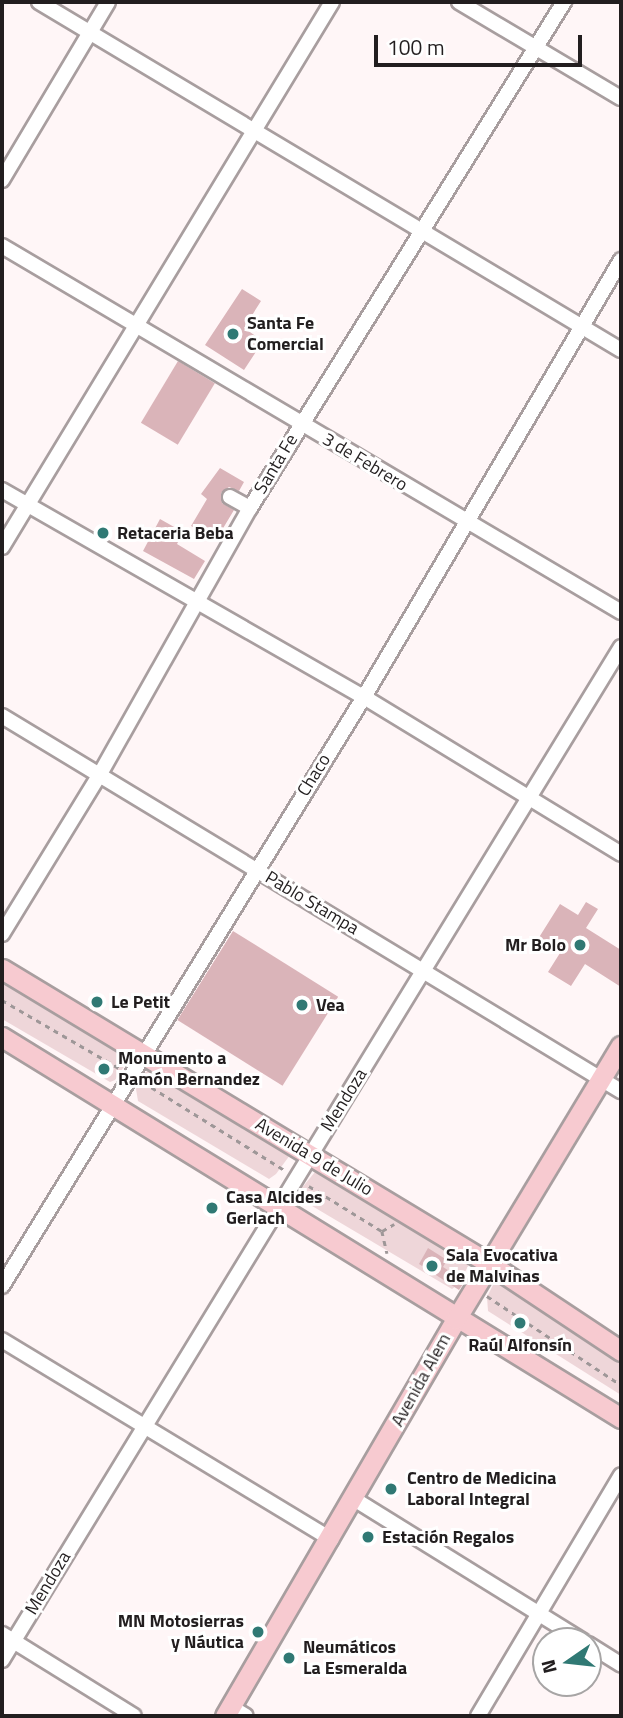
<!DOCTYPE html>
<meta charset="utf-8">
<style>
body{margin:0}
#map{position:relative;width:623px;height:1718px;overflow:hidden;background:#fff6f7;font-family:"Titillium Web",sans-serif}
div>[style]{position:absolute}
.green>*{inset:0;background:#eed6d9}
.building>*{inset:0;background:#dab4b9;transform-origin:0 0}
.path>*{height:2.5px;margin-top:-1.25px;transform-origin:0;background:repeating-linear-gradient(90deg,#9e9798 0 5px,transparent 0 10px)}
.roads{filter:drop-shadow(2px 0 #a89e9f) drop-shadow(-2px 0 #a89e9f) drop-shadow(0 2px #a89e9f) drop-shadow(0 -2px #a89e9f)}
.minor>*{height:14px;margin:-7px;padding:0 7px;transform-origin:7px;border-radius:7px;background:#fff}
.major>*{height:19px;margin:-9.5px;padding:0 9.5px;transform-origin:9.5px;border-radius:9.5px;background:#f7cad0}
.dots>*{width:19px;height:19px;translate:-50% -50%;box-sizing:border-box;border:4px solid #fff;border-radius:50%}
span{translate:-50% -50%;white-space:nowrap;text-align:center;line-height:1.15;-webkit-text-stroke:6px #fff;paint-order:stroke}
.poi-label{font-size:18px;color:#221e1f;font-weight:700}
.left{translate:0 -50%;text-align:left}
.right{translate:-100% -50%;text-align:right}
.street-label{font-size:18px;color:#221e1f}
.frame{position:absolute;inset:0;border:4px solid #221e1f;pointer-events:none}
.north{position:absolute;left:532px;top:1627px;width:70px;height:70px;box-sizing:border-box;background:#fff;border:2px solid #a7a5a5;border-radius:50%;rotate:256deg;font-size:19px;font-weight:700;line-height:28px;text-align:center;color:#221e1f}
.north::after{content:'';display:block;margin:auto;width:24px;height:32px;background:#307974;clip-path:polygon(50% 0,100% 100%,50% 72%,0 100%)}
.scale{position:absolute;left:374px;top:35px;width:208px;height:32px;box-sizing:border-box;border:4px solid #221e1f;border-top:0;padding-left:9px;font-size:21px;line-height:24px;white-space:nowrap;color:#221e1f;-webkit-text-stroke:5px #fff;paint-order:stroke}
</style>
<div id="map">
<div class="green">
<i style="clip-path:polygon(2px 975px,124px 1053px,125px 1065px,115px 1080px,110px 1082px,2px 1019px)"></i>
<i style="clip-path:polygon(156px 1067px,285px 1149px,290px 1155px,276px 1174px,269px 1179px,138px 1101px,136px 1089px,144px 1073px)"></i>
<i style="clip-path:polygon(323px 1171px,470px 1262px,459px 1284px,452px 1289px,302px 1200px,301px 1189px,315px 1172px)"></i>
<i style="clip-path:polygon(504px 1280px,621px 1361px,621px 1395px,488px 1311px,487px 1297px,495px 1281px)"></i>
</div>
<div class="building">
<i style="clip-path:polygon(242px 289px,261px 301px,244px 328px,263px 341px,244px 370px,205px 345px)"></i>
<i style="left:178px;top:361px;width:43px;height:72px;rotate:31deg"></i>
<i style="clip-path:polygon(220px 468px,244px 482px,239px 491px,229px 487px,221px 493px,222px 503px,234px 510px,216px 540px,191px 526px,207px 499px,201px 494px)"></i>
<i style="clip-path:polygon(160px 519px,183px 532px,177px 544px,205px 561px,194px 579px,143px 551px)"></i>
<i style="clip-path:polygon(586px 902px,598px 909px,586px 928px,621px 950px,621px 987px,585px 964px,571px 986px,548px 972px,560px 953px,538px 939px,560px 904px,578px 915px)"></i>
<i style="left:233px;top:931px;width:124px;height:105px;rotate:32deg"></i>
<i style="clip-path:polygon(428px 1248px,447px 1260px,443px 1267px,465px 1281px,459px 1290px,419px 1264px)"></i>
</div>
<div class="path">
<i style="left:2px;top:1000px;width:135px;rotate:30.2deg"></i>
<i style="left:143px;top:1082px;width:168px;rotate:31.9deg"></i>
<i style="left:309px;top:1186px;width:86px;rotate:31.7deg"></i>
<i style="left:382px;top:1231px;width:23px;rotate:77deg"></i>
<i style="left:382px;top:1231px;width:14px;rotate:-30deg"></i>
<i style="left:487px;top:1296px;width:161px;rotate:33.6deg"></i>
</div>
<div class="roads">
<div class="minor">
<i style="left:39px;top:2px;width:678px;rotate:30.88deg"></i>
<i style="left:459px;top:2px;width:188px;rotate:30.7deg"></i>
<i style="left:2px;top:180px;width:207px;rotate:-59.2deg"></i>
<i style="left:2px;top:246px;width:719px;rotate:30.59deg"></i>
<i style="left:2px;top:490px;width:417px;rotate:29.8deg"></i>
<i style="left:364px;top:697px;width:301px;rotate:31.4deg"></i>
<i style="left:230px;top:497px;width:23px;rotate:29deg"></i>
<i style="left:2px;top:547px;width:637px;rotate:-58.8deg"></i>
<i style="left:2px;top:716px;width:724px;rotate:31.21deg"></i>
<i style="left:2px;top:934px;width:188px;rotate:-58.5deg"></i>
<i style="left:100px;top:774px;width:305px;rotate:-60.6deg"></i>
<i style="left:250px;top:508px;width:596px;rotate:-58.18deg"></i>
<i style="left:2px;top:1286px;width:691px;rotate:-58.43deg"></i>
<i style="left:364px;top:697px;width:507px;rotate:-59.54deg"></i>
<i style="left:2px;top:1340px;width:385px;rotate:31.2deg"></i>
<i style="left:354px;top:1499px;width:269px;rotate:31.8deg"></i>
<i style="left:2px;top:1634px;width:155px;rotate:31.8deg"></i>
<i style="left:588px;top:1644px;width:39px;rotate:32deg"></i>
<i style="left:2px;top:1660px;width:1187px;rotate:-58.57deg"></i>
<i style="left:231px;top:1707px;width:17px;rotate:31deg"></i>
<i style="left:478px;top:1716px;width:280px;rotate:-59.3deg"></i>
</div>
<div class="major">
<i style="left:2px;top:969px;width:570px;rotate:31.15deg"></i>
<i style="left:490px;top:1264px;width:157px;rotate:33.6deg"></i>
<i style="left:2px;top:1037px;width:727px;rotate:31.61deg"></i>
<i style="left:225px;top:1716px;width:459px;rotate:-59.8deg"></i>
<i style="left:456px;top:1319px;width:319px;rotate:-58.9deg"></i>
</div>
</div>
<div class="dots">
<i style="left:233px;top:334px;background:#307974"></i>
<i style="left:103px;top:533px;background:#307974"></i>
<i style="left:580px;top:945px;background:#307974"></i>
<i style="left:97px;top:1002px;background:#307974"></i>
<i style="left:302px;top:1005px;background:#307974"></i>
<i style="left:104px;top:1069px;background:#307974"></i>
<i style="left:212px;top:1208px;background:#307974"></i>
<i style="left:432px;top:1266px;background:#307974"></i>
<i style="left:520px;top:1323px;background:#307974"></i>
<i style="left:391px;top:1489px;background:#307974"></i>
<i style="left:368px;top:1537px;background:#307974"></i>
<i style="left:258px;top:1632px;background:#307974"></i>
<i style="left:289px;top:1658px;background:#307974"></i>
</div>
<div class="poi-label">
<span class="left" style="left:247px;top:334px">Santa Fe<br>Comercial</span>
<span class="left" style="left:117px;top:533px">Retaceria Beba</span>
<span class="right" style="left:566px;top:945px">Mr Bolo</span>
<span class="left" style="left:111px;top:1002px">Le Petit</span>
<span class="left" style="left:316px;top:1005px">Vea</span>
<span class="left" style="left:118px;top:1069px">Monumento a<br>Ramón Bernandez</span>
<span class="left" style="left:226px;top:1208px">Casa Alcides<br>Gerlach</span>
<span class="left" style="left:446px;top:1266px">Sala Evocativa<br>de Malvinas</span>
<span style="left:520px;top:1345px">Raúl Alfonsín</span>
<span class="left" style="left:407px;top:1489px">Centro de Medicina<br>Laboral Integral</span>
<span class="left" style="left:382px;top:1537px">Estación Regalos</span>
<span class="right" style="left:244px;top:1632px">MN Motosierras<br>y Náutica</span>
<span class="left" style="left:303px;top:1658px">Neumáticos<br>La Esmeralda</span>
</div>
<div class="street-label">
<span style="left:365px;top:462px;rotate:31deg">3 de Febrero</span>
<span style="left:276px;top:464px;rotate:-59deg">Santa Fe</span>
<span style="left:314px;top:775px;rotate:-58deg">Chaco</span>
<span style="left:312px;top:903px;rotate:31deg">Pablo Stampa</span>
<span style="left:344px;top:1100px;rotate:-58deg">Mendoza</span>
<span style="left:314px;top:1157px;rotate:31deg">Avenida 9 de Julio</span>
<span style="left:421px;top:1380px;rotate:-61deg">Avenida Alem</span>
<span style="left:48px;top:1583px;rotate:-59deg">Mendoza</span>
</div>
<div class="frame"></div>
<div class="north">N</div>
<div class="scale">100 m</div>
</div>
